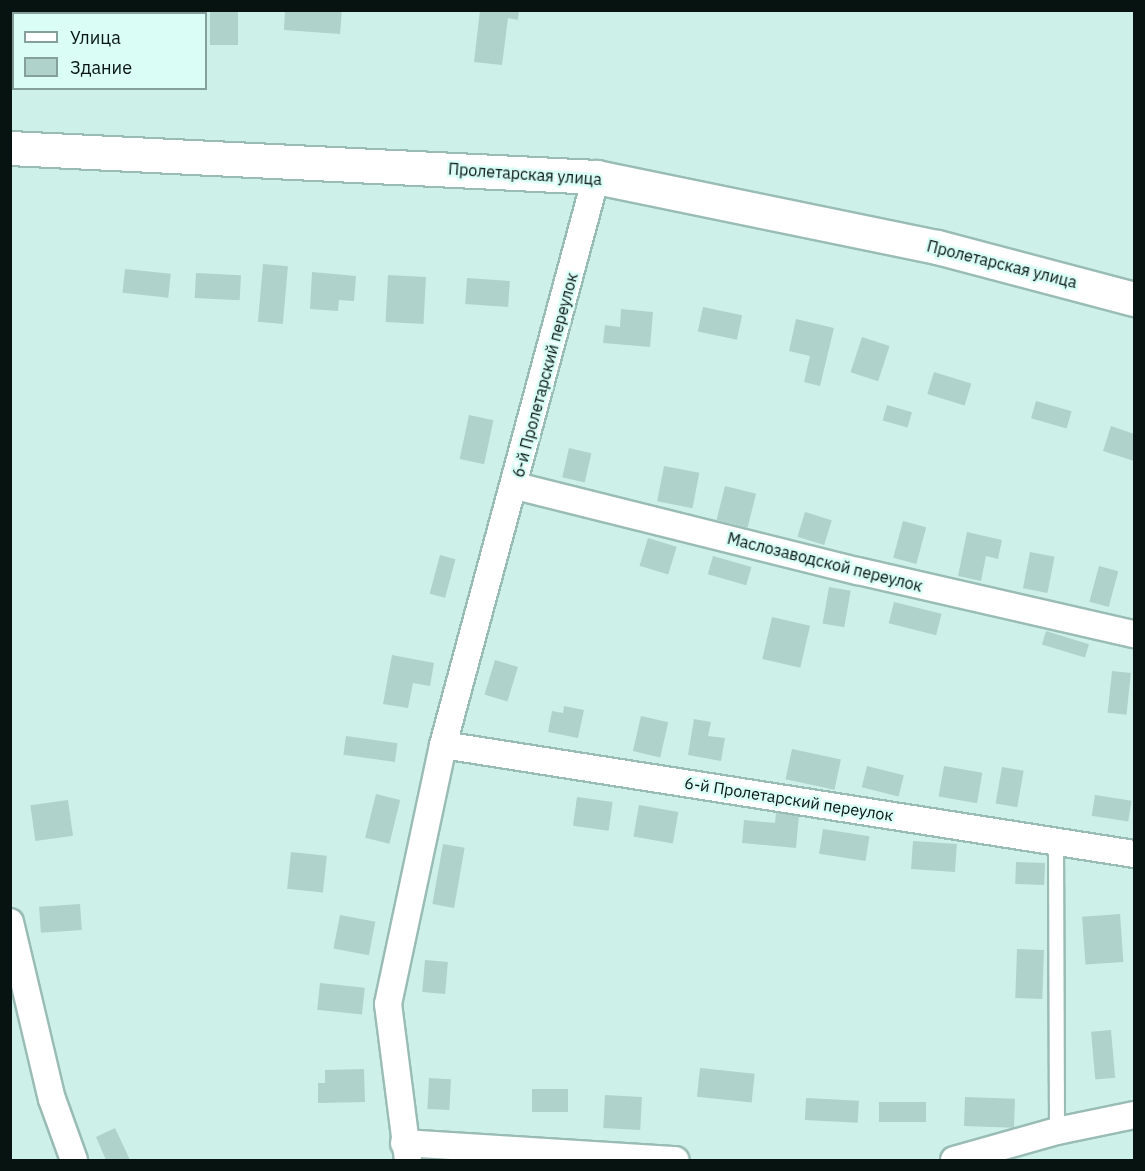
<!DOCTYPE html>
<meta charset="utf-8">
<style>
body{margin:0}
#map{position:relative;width:1145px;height:1171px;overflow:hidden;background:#cdf1e9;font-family:"IBM Plex Sans",sans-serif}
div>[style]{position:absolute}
.building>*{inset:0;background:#afd3cb;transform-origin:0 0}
.roads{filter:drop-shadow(2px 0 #99bcb4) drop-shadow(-2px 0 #99bcb4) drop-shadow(0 2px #99bcb4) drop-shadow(0 -2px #99bcb4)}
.lane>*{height:14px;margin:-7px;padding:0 7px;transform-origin:7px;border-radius:7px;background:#fff}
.street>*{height:26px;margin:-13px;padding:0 13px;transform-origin:13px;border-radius:13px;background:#fff}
.secondary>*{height:33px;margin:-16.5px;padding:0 16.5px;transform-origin:16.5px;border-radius:16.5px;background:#fff}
span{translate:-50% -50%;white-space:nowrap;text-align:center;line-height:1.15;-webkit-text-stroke:5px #dafef6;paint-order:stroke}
.street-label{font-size:16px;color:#061311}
.frame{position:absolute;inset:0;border:12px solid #061311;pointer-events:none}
.legend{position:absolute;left:12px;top:12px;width:195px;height:78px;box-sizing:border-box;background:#dafef6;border:2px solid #85a09a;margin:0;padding:8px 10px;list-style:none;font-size:18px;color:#061311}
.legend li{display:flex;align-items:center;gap:12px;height:30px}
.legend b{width:30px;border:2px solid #85a09a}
</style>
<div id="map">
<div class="building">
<i style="left:210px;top:10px;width:28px;height:35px"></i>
<i style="clip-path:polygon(285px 10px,342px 10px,340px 34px,284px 30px)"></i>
<i style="clip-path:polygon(480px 10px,519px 10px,518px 20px,508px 18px,502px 65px,474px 62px)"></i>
<i style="left:263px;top:264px;width:25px;height:58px;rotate:5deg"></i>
<i style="left:125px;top:269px;width:46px;height:24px;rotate:6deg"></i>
<i style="clip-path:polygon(312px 272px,356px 276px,354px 301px,339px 300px,338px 311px,310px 309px)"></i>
<i style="left:196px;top:273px;width:45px;height:25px;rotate:3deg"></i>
<i style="left:388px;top:275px;width:38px;height:47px;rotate:3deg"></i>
<i style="left:467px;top:278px;width:43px;height:26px;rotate:4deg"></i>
<i style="left:703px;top:307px;width:40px;height:25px;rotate:12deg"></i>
<i style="clip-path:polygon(621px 309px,653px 312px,650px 347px,603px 343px,605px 325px,620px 327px)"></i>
<i style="clip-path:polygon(796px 319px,834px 328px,820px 386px,804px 382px,810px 356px,789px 351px)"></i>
<i style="left:862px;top:337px;width:29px;height:37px;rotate:18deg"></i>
<i style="left:934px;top:372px;width:39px;height:23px;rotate:17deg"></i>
<i style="left:1036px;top:401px;width:37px;height:18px;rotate:16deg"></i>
<i style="left:887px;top:405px;width:26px;height:16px;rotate:16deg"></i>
<i style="left:469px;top:415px;width:25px;height:45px;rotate:12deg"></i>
<i style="clip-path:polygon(1111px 426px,1134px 434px,1134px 461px,1103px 451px)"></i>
<i style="left:569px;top:448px;width:23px;height:30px;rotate:13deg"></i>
<i style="left:664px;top:466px;width:36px;height:36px;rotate:11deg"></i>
<i style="left:725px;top:486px;width:32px;height:35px;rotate:14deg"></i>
<i style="left:805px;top:512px;width:28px;height:26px;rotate:17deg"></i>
<i style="left:903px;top:521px;width:24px;height:38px;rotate:15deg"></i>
<i style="clip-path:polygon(967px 532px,1002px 540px,998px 559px,986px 556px,981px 581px,958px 576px)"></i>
<i style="left:648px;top:538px;width:30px;height:29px;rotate:17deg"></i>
<i style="left:1030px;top:552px;width:25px;height:37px;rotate:11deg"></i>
<i style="left:440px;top:555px;width:16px;height:40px;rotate:15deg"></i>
<i style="left:713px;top:556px;width:40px;height:19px;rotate:16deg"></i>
<i style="left:1099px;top:566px;width:20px;height:37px;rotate:15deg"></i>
<i style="left:829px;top:587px;width:22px;height:37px;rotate:10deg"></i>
<i style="left:894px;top:602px;width:49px;height:22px;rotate:14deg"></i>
<i style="left:772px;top:617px;width:39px;height:43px;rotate:13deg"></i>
<i style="left:1046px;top:631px;width:45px;height:14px;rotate:17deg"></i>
<i style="clip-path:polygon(392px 655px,434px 663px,430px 686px,413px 683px,408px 708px,383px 704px)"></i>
<i style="left:495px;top:660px;width:24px;height:36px;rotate:17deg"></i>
<i style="left:1112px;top:671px;width:19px;height:42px;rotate:6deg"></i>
<i style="clip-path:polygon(564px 706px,584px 710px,578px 738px,548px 732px,552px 711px,563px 713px)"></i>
<i style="left:641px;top:716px;width:28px;height:36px;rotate:13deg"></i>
<i style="clip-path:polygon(694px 719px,711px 722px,708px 736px,725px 738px,721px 761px,688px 755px)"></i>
<i style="left:346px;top:736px;width:52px;height:19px;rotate:8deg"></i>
<i style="left:792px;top:749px;width:50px;height:31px;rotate:12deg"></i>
<i style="left:867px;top:766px;width:38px;height:22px;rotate:14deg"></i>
<i style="left:944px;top:766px;width:39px;height:31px;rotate:10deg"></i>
<i style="left:1002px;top:767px;width:22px;height:37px;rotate:10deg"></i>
<i style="left:376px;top:794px;width:25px;height:45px;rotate:14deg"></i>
<i style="left:1095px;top:795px;width:37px;height:21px;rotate:9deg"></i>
<i style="left:577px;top:797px;width:36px;height:29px;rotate:8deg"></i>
<i style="left:68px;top:800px;width:36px;height:38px;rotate:82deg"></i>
<i style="left:639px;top:805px;width:40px;height:32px;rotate:10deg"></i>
<i style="clip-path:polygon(776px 813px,799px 815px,796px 848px,742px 843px,744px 820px,775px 823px)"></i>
<i style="left:823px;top:829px;width:47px;height:25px;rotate:9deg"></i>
<i style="left:913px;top:841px;width:44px;height:28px;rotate:4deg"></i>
<i style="left:443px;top:844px;width:22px;height:61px;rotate:10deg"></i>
<i style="left:291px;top:852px;width:36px;height:37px;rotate:6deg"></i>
<i style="left:1016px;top:862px;width:29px;height:22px;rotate:2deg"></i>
<i style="left:80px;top:904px;width:26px;height:41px;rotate:86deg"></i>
<i style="left:1120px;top:914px;width:48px;height:38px;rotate:86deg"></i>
<i style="left:340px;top:915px;width:36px;height:34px;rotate:11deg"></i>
<i style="left:1017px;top:949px;width:27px;height:49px;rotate:2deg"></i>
<i style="left:425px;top:960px;width:23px;height:32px;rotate:5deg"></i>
<i style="left:320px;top:983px;width:45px;height:27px;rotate:6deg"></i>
<i style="left:1111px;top:1030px;width:48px;height:20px;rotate:85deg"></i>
<i style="left:700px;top:1068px;width:55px;height:29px;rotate:6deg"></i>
<i style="clip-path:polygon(364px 1069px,365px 1102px,318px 1103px,318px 1083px,325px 1083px,325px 1070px)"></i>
<i style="left:429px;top:1078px;width:22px;height:31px;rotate:3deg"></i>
<i style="left:532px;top:1089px;width:36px;height:23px"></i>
<i style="left:605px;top:1095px;width:37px;height:33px;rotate:3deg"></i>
<i style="left:965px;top:1097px;width:50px;height:29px;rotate:2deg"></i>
<i style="left:806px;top:1098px;width:53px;height:22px;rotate:3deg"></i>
<i style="left:879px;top:1102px;width:47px;height:20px"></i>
<i style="clip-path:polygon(115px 1128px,130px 1160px,106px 1160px,96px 1137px)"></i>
</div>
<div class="roads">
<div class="lane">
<i style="left:1056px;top:840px;width:291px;rotate:89.8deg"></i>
</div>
<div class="street">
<i style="left:516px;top:486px;width:352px;rotate:14deg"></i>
<i style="left:858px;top:571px;width:283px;rotate:12.9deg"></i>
<i style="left:443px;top:745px;width:700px;rotate:8.96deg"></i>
<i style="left:10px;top:922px;width:182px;rotate:76.7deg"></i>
<i style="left:52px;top:1099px;width:65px;rotate:70.2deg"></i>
<i style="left:404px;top:1143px;width:272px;rotate:3.6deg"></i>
<i style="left:408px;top:1160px;width:157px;rotate:-97.3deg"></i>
<i style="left:388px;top:1004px;width:265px;rotate:-78deg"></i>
<i style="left:443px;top:745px;width:588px;rotate:-74.92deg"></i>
<i style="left:954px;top:1160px;width:107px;rotate:-15.7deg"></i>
<i style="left:1057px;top:1131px;width:79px;rotate:-11.7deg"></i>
</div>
<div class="secondary">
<i style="left:10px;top:148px;width:587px;rotate:2.83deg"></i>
<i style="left:596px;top:177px;width:348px;rotate:11.6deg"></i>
<i style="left:937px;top:247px;width:204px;rotate:14.8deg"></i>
</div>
</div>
<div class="street-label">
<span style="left:525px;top:174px;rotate:4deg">Пролетарская улица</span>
<span style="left:1002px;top:264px;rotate:14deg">Пролетарская улица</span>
<span style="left:545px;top:375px;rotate:-75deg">6-й Пролетарский переулок</span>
<span style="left:825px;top:562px;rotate:14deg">Маслозаводской переулок</span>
<span style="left:789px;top:799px;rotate:9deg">6-й Пролетарский переулок</span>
</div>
<div class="frame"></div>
<ul class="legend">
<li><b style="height:8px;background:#fff"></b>Улица</li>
<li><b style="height:16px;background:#afd3cb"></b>Здание</li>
</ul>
</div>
